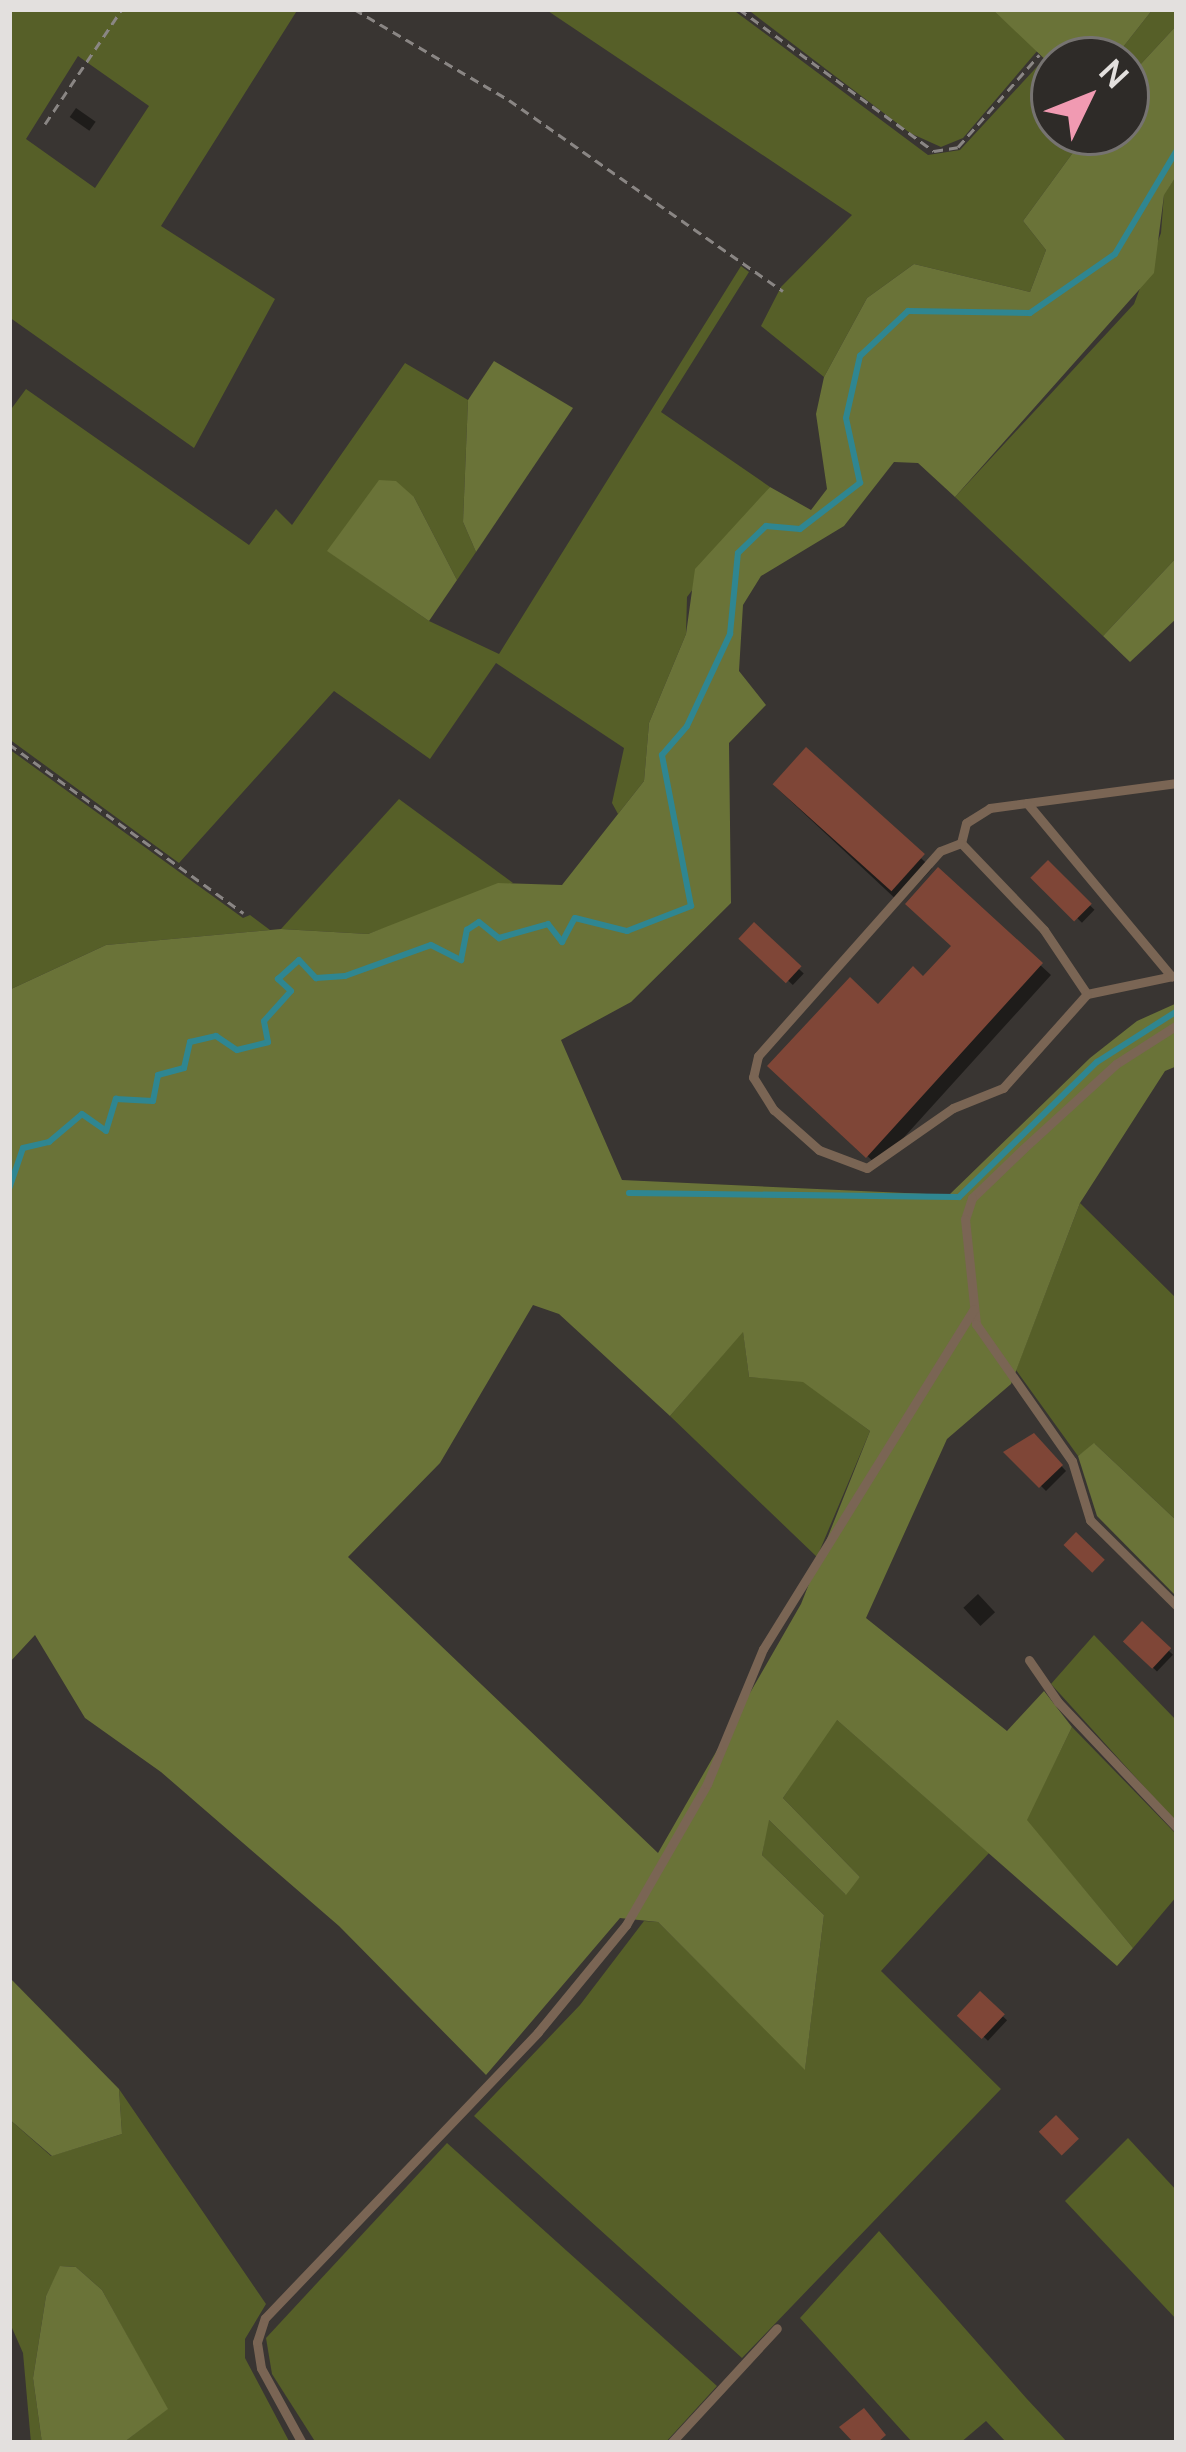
<!DOCTYPE html>
<style>
body{margin:0}
#map{position:relative;width:1186px;height:2452px;overflow:hidden;background:#393532;font-family:Manrope,sans-serif}
div>[style]{position:absolute}
.green>*{inset:0;background:#565f28}
.forest>*{inset:0;background:#6a7338}
.shadow>*{inset:0;background:#0007;transform-origin:0 0}
.stream>*{height:6px;margin:-3px;padding:0 3px;transform-origin:3px;border-radius:3px;background:#2f8691}
.building>*{inset:0;background:#7f4637;transform-origin:0 0}
.path>*{height:3px;margin-top:-1.5px;transform-origin:0;background:repeating-linear-gradient(90deg,#8a8684 0 9px,transparent 0 15px)}
.service>*{height:9px;margin:-4.5px;padding:0 4.5px;transform-origin:4.5px;border-radius:4.5px;background:#7a6554}
span{translate:-50% -50%;white-space:nowrap;text-align:center;line-height:1.15;-webkit-text-stroke:12px #2e2b28;paint-order:stroke}
.frame{position:absolute;inset:0;border:12px solid #e3e0de;pointer-events:none}
.north{position:absolute;left:1030px;top:36px;width:120px;height:120px;box-sizing:border-box;background:#2e2b28;border:3px solid #767371;border-radius:50%;rotate:47deg;font-size:33px;font-weight:700;line-height:48px;text-align:center;color:#e3e0de}
.north::after{content:'';display:block;margin:auto;width:42px;height:54px;background:#f19ab2;clip-path:polygon(50% 0,100% 100%,50% 72%,0 100%)}
</style>
<div id="map">
<div class="green">
<i style="clip-path:polygon(evenodd,9px 9px,298px 9px,161px 226px,275px 299px,194px 448px,9px 317px,9px 9px,78px 56px,149px 106px,95px 188px,26px 139px,78px 56px)"></i>
<i style="clip-path:polygon(545px 9px,732px 9px,928px 155px,960px 150px,1045px 58px,1054px 67px,1054px 132px,1088px 132px,1023px 221px,1046px 250px,1030px 292px,914px 264px,867px 298px,824px 377px,761px 326px,781px 287px,852px 215px)"></i>
<i style="clip-path:polygon(747px 9px,992px 9px,1038px 50px,963px 138px,941px 147px,910px 133px)"></i>
<i style="clip-path:polygon(1153px 9px,1177px 9px,1177px 25px,1126px 80px,1126px 60px,1080px 60px,1095px 41px,1116px 56px)"></i>
<i style="clip-path:polygon(1177px 175px,1177px 557px,1103px 636px,955px 497px,1134px 304px,1161px 233px,1164px 194px)"></i>
<i style="clip-path:polygon(741px 266px,749px 272px,661px 412px,770px 487px,687px 597px,686px 634px,649px 723px,644px 781px,618px 814px,612px 803px,624px 748px,496px 663px,430px 759px,334px 691px,179px 863px,9px 739px,9px 412px,26px 389px,249px 545px,276px 509px,292px 525px,405px 363px,468px 400px,463px 522px,476px 552px,457px 580px,414px 497px,328px 551px,429px 621px,499px 654px)"></i>
<i style="clip-path:polygon(9px 749px,243px 918px,250px 915px,270px 930px,106px 945px,9px 990px)"></i>
<i style="clip-path:polygon(399px 799px,513px 883px,368px 934px,281px 929px)"></i>
<i style="clip-path:polygon(1080px 1203px,1177px 1299px,1177px 1521px,1095px 1444px,1078px 1456px,1016px 1370px)"></i>
<i style="clip-path:polygon(743px 1331px,749px 1377px,803px 1381px,870px 1431px,817px 1557px,670px 1416px)"></i>
<i style="clip-path:polygon(1094px 1635px,1177px 1721px,1177px 1823px,1051px 1684px)"></i>
<i style="clip-path:polygon(836px 1719px,989px 1853px,881px 1971px,1001px 2089px,742px 2358px,474px 2116px,580px 2005px,644px 1921px,658px 1922px,805px 2069px,824px 1915px,762px 1855px,768px 1819px,845px 1894px,860px 1877px,783px 1798px)"></i>
<i style="clip-path:polygon(1072px 1727px,1177px 1835px,1177px 1896px,1133px 1948px,1026px 1820px)"></i>
<i style="clip-path:polygon(119px 2089px,266px 2304px,245px 2339px,245px 2358px,290px 2443px,123px 2443px,167px 2409px,102px 2290px,76px 2267px,61px 2266px,46px 2296px,33px 2378px,42px 2443px,31px 2443px,23px 2353px,9px 2321px,9px 2119px,51px 2156px,122px 2134px)"></i>
<i style="clip-path:polygon(1128px 2138px,1177px 2191px,1177px 2320px,1065px 2201px)"></i>
<i style="clip-path:polygon(447px 2143px,717px 2386px,665px 2443px,316px 2443px,272px 2374px,266px 2338px)"></i>
<i style="clip-path:polygon(879px 2231px,1027px 2399px,1068px 2443px,1007px 2443px,986px 2421px,960px 2443px,913px 2443px,800px 2318px)"></i>
</div>
<div class="forest">
<i style="clip-path:polygon(992px 9px,1153px 9px,1116px 56px,1096px 42px,1080px 60px,1054px 60px,1053px 67px)"></i>
<i style="clip-path:polygon(evenodd,1177px 25px,1177px 175px,1164px 195px,1154px 273px,955px 497px,918px 463px,894px 462px,844px 526px,761px 576px,743px 605px,739px 671px,766px 705px,729px 743px,731px 903px,631px 1002px,561px 1040px,622px 1180px,949px 1195px,1090px 1058px,1137px 1021px,1177px 1003px,1177px 1066px,1165px 1071px,1080px 1203px,1011px 1384px,947px 1439px,866px 1618px,1007px 1731px,1044px 1691px,1072px 1727px,1027px 1820px,1133px 1948px,1117px 1966px,837px 1720px,783px 1798px,860px 1877px,846px 1895px,769px 1820px,762px 1855px,824px 1915px,805px 2070px,658px 1922px,620px 1918px,486px 2075px,339px 1926px,161px 1772px,85px 1718px,35px 1635px,9px 1663px,9px 990px,106px 945px,281px 929px,368px 934px,498px 883px,562px 885px,644px 781px,649px 723px,686px 634px,695px 569px,770px 487px,811px 510px,827px 489px,816px 414px,824px 377px,867px 298px,914px 264px,1030px 292px,1046px 250px,1023px 221px,1088px 132px,1126px 132px,1126px 80px,1177px 25px,533px 1305px,559px 1314px,670px 1416px,743px 1332px,749px 1377px,803px 1382px,870px 1431px,801px 1604px,658px 1853px,348px 1557px,440px 1463px,533px 1305px)"></i>
<i style="clip-path:polygon(494px 361px,573px 408px,476px 552px,463px 522px,468px 400px)"></i>
<i style="clip-path:polygon(379px 480px,396px 481px,414px 497px,457px 580px,429px 621px,327px 551px)"></i>
<i style="clip-path:polygon(1177px 557px,1177px 618px,1130px 662px,1103px 636px)"></i>
<i style="clip-path:polygon(1094px 1443px,1177px 1521px,1177px 1597px,1097px 1516px,1078px 1456px)"></i>
<i style="clip-path:polygon(9px 1977px,119px 2089px,122px 2134px,52px 2156px,9px 2119px)"></i>
<i style="clip-path:polygon(60px 2266px,76px 2267px,102px 2290px,168px 2409px,123px 2443px,42px 2443px,33px 2378px,46px 2296px)"></i>
</div>
<div class="shadow">
<i style="left:76px;top:108px;width:24px;height:11px;rotate:35deg"></i>
<i style="left:807px;top:752px;width:171px;height:47px;rotate:43deg"></i>
<i style="left:1047px;top:864px;width:66px;height:18px;rotate:44deg"></i>
<i style="clip-path:polygon(938px 871px,1051px 975px,878px 1166px,771px 1066px,924px 980px,955px 946px)"></i>
<i style="left:754px;top:927px;width:68px;height:16px;rotate:43deg"></i>
<i style="clip-path:polygon(1034px 1437px,1066px 1471px,1046px 1491px,1008px 1453px)"></i>
<i style="left:978px;top:1594px;width:25px;height:20px;rotate:47deg"></i>
<i style="left:1142px;top:1625px;width:43px;height:23px;rotate:44deg"></i>
<i style="left:980px;top:1995px;width:37px;height:28px;rotate:43deg"></i>
</div>
<div class="stream">
<i style="left:9px;top:1189px;width:43px;rotate:-71.1deg"></i>
<i style="left:23px;top:1148px;width:27px;rotate:-13deg"></i>
<i style="left:49px;top:1142px;width:43px;rotate:-40.3deg"></i>
<i style="left:82px;top:1114px;width:29px;rotate:35deg"></i>
<i style="left:106px;top:1131px;width:34px;rotate:-73deg"></i>
<i style="left:116px;top:1099px;width:37px;rotate:3deg"></i>
<i style="left:153px;top:1101px;width:26px;rotate:-79deg"></i>
<i style="left:158px;top:1075px;width:27px;rotate:-15deg"></i>
<i style="left:184px;top:1068px;width:27px;rotate:-77deg"></i>
<i style="left:190px;top:1042px;width:27px;rotate:-13deg"></i>
<i style="left:216px;top:1036px;width:25px;rotate:34deg"></i>
<i style="left:237px;top:1050px;width:32px;rotate:-14deg"></i>
<i style="left:268px;top:1042px;width:21px;rotate:-101deg"></i>
<i style="left:264px;top:1021px;width:40px;rotate:-48deg"></i>
<i style="left:291px;top:991px;width:18px;rotate:-137deg"></i>
<i style="left:278px;top:979px;width:28px;rotate:-42deg"></i>
<i style="left:299px;top:960px;width:25px;rotate:47deg"></i>
<i style="left:316px;top:978px;width:29px;rotate:-4deg"></i>
<i style="left:345px;top:976px;width:91px;rotate:-19.8deg"></i>
<i style="left:431px;top:945px;width:34px;rotate:27deg"></i>
<i style="left:461px;top:960px;width:31px;rotate:-79deg"></i>
<i style="left:467px;top:930px;width:14px;rotate:-34deg"></i>
<i style="left:479px;top:922px;width:26px;rotate:39deg"></i>
<i style="left:499px;top:938px;width:51px;rotate:-15.9deg"></i>
<i style="left:548px;top:924px;width:23px;rotate:52deg"></i>
<i style="left:562px;top:942px;width:27px;rotate:-62deg"></i>
<i style="left:575px;top:918px;width:54px;rotate:14deg"></i>
<i style="left:627px;top:931px;width:69px;rotate:-21.3deg"></i>
<i style="left:691px;top:906px;width:154px;rotate:-100.9deg"></i>
<i style="left:662px;top:755px;width:38px;rotate:-49deg"></i>
<i style="left:687px;top:726px;width:102px;rotate:-64.9deg"></i>
<i style="left:730px;top:634px;width:81px;rotate:-84.4deg"></i>
<i style="left:738px;top:553px;width:39px;rotate:-44deg"></i>
<i style="left:766px;top:526px;width:34px;rotate:5deg"></i>
<i style="left:800px;top:529px;width:76px;rotate:-37.5deg"></i>
<i style="left:860px;top:483px;width:66px;rotate:-102.2deg"></i>
<i style="left:846px;top:418px;width:64px;rotate:-77.3deg"></i>
<i style="left:860px;top:356px;width:66px;rotate:-43.2deg"></i>
<i style="left:908px;top:311px;width:122px;rotate:0.9deg"></i>
<i style="left:1030px;top:313px;width:103px;rotate:-34.8deg"></i>
<i style="left:1115px;top:254px;width:121px;rotate:-59.2deg"></i>
<i style="left:629px;top:1193px;width:330px;rotate:0.7deg"></i>
<i style="left:959px;top:1197px;width:193px;rotate:-44.4deg"></i>
<i style="left:1097px;top:1062px;width:95px;rotate:-32.5deg"></i>
</div>
<div class="building">
<i style="left:806px;top:747px;width:160px;height:50px;rotate:42deg"></i>
<i style="left:1048px;top:860px;width:62px;height:25px;rotate:45deg"></i>
<i style="clip-path:polygon(938px 867px,1043px 963px,866px 1158px,767px 1066px,850px 977px,878px 1004px,913px 966px,923px 976px,951px 946px,905px 904px)"></i>
<i style="left:754px;top:922px;width:65px;height:23px;rotate:43deg"></i>
<i style="clip-path:polygon(1034px 1433px,1063px 1465px,1039px 1488px,1003px 1452px)"></i>
<i style="left:1076px;top:1532px;width:40px;height:18px;rotate:44deg"></i>
<i style="left:1142px;top:1621px;width:40px;height:28px;rotate:43deg"></i>
<i style="left:980px;top:1991px;width:34px;height:34px;rotate:43deg"></i>
<i style="left:1056px;top:2115px;width:33px;height:24px;rotate:46deg"></i>
<i style="clip-path:polygon(864px 2408px,886px 2435px,877px 2443px,854px 2443px,839px 2427px)"></i>
</div>
<div class="path">
<i style="left:354px;top:9px;width:180px;rotate:30.4deg"></i>
<i style="left:509px;top:100px;width:334px;rotate:34.9deg"></i>
<i style="left:739px;top:9px;width:241px;rotate:36.1deg"></i>
<i style="left:934px;top:151px;width:24px;rotate:-9deg"></i>
<i style="left:958px;top:147px;width:123px;rotate:-48.6deg"></i>
<i style="left:45px;top:124px;width:138px;rotate:-56.2deg"></i>
<i style="left:9px;top:744px;width:289px;rotate:35.8deg"></i>
</div>
<div class="service">
<i style="left:1177px;top:783px;width:189px;rotate:172.4deg"></i>
<i style="left:990px;top:808px;width:28px;rotate:148deg"></i>
<i style="left:966px;top:823px;width:21px;rotate:104deg"></i>
<i style="left:961px;top:843px;width:120px;rotate:46.3deg"></i>
<i style="left:1044px;top:930px;width:77px;rotate:56.1deg"></i>
<i style="left:1087px;top:994px;width:92px;rotate:-11.9deg"></i>
<i style="left:1027px;top:803px;width:226px;rotate:50.2deg"></i>
<i style="left:961px;top:843px;width:22px;rotate:159deg"></i>
<i style="left:940px;top:851px;width:274px;rotate:131.6deg"></i>
<i style="left:758px;top:1056px;width:22px;rotate:103deg"></i>
<i style="left:753px;top:1077px;width:39px;rotate:58deg"></i>
<i style="left:774px;top:1110px;width:60px;rotate:41.6deg"></i>
<i style="left:819px;top:1150px;width:51px;rotate:20.6deg"></i>
<i style="left:867px;top:1168px;width:105px;rotate:-34.9deg"></i>
<i style="left:953px;top:1108px;width:54px;rotate:-21.8deg"></i>
<i style="left:1003px;top:1088px;width:126px;rotate:-48.2deg"></i>
<i style="left:1177px;top:1025px;width:72px;rotate:147.4deg"></i>
<i style="left:1116px;top:1064px;width:126px;rotate:137.6deg"></i>
<i style="left:1023px;top:1149px;width:71px;rotate:136.1deg"></i>
<i style="left:972px;top:1198px;width:22px;rotate:108deg"></i>
<i style="left:965px;top:1219px;width:106px;rotate:84deg"></i>
<i style="left:976px;top:1324px;width:167px;rotate:55deg"></i>
<i style="left:1072px;top:1461px;width:62px;rotate:73deg"></i>
<i style="left:1090px;top:1520px;width:122px;rotate:44.7deg"></i>
<i style="left:1029px;top:1660px;width:51px;rotate:55.4deg"></i>
<i style="left:1058px;top:1702px;width:173px;rotate:46.6deg"></i>
<i style="left:302px;top:2443px;width:85px;rotate:-118.7deg"></i>
<i style="left:261px;top:2368px;width:26px;rotate:-99deg"></i>
<i style="left:257px;top:2342px;width:25px;rotate:-72deg"></i>
<i style="left:265px;top:2318px;width:395px;rotate:-46.3deg"></i>
<i style="left:538px;top:2032px;width:139px;rotate:-50.6deg"></i>
<i style="left:626px;top:1925px;width:163px;rotate:-60.1deg"></i>
<i style="left:707px;top:1784px;width:146px;rotate:-67.5deg"></i>
<i style="left:763px;top:1649px;width:400px;rotate:-58.2deg"></i>
<i style="left:671px;top:2443px;width:156px;rotate:-47.3deg"></i>
</div>
<div class="frame"></div>
<div class="north">N</div>
</div>
